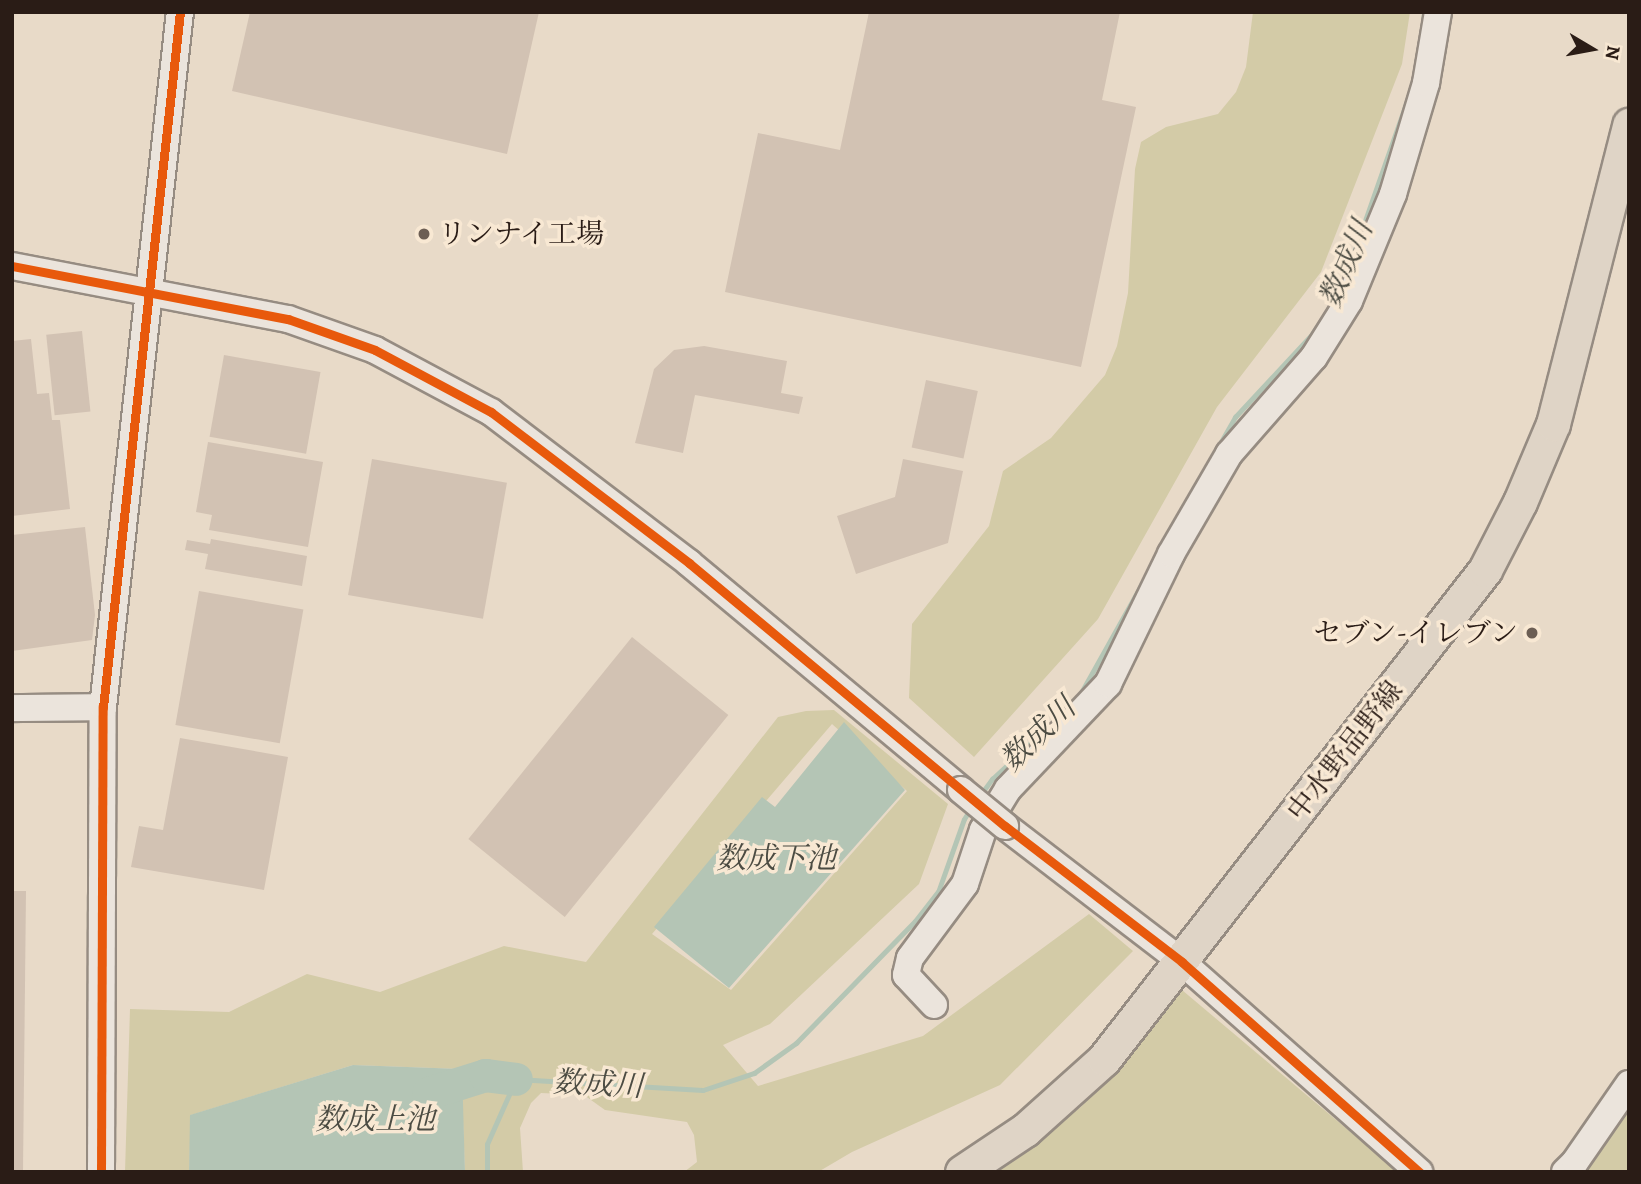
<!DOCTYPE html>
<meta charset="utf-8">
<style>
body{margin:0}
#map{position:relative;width:1641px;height:1184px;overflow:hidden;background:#e8dac8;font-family:Alegreya,"Noto Serif JP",serif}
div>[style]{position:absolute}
.green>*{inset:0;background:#d3cba7}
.water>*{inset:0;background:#b4c5b5}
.stream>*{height:5px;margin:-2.5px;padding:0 2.5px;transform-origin:2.5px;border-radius:2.5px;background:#b4c5b5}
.river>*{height:33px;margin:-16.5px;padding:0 16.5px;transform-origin:16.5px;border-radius:16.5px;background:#b4c5b5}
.building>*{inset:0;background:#d2c2b3;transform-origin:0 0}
.roads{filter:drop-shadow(2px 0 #968c82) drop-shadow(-2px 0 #968c82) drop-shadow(0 2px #968c82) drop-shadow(0 -2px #968c82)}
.minor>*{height:26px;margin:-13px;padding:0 13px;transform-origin:13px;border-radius:13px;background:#ebe4dc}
.major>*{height:33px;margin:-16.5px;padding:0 16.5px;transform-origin:16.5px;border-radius:16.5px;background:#dfd4c6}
.bridges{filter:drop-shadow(2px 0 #968c82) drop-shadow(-2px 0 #968c82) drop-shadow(0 2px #968c82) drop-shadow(0 -2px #968c82)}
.minor-bridge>*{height:26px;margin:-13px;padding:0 13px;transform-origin:13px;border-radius:13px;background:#ebe4dc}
.cycleway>*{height:9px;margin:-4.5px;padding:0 4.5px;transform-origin:4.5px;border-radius:4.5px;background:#e8590c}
.dots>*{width:19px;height:19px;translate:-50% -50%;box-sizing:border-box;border:4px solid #f8e8d3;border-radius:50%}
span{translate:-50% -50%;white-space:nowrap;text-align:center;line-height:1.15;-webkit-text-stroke:7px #f8e8d3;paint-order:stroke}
.poi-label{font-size:28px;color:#2a1c16}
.left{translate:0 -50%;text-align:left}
.right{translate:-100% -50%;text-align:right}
.street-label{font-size:28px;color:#2a1c16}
.water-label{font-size:30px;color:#4c4c43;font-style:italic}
.frame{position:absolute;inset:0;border:14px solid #2a1c16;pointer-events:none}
.north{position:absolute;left:1557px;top:14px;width:70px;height:70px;-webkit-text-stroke:5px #f8e8d3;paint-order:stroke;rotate:100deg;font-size:19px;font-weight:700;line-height:28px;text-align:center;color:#2a1c16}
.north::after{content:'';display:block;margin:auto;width:24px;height:32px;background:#2a1c16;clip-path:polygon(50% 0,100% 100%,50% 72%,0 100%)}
</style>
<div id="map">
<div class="green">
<i style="clip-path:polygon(1253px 12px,1410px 12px,1402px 64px,1321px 272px,1217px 407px,1098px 619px,974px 757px,909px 698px,912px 624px,989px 526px,1003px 471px,1051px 438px,1105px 375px,1117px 346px,1128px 293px,1135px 169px,1141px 142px,1166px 127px,1218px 114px,1236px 92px,1246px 67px)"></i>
<i style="clip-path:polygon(evenodd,834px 710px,948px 804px,919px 884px,770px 1024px,723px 1045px,758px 1086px,923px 1036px,1089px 914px,1133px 951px,1000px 1085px,852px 1152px,818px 1172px,684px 1172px,697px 1162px,694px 1135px,687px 1122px,605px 1110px,584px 1095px,541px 1093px,531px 1103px,520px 1128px,523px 1172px,465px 1172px,461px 1069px,353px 1065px,191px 1115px,189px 1172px,125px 1172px,130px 1009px,229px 1012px,307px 974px,380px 992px,504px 946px,586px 962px,778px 717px,806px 711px,834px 710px,832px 724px,907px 791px,731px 990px,652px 934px,832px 724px)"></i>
<i style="clip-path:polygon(1182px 990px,1398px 1172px,989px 1172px,1081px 1107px)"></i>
<i style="clip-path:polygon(1629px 1103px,1629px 1172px,1577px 1172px)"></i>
</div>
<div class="water">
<i style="clip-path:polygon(844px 722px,905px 790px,729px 988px,654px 927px,762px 797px,775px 807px)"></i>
<i style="clip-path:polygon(353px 1065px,462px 1069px,465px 1172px,189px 1172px,190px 1115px)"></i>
</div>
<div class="stream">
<i style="left:1423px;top:25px;width:13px;rotate:-86deg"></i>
<i style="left:1347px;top:272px;width:197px;rotate:-70.7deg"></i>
<i style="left:1214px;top:454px;width:43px;rotate:-60.4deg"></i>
<i style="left:1235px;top:417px;width:113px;rotate:-47.1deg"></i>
<i style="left:1312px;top:334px;width:30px;rotate:-56deg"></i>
<i style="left:1078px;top:698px;width:143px;rotate:-60.8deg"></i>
<i style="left:981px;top:794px;width:19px;rotate:-54deg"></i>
<i style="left:992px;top:779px;width:94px;rotate:-42.8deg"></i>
<i style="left:487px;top:1172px;width:28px;rotate:-90deg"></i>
<i style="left:487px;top:1144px;width:71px;rotate:-66deg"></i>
<i style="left:516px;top:1079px;width:187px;rotate:3.4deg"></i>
<i style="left:703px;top:1090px;width:54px;rotate:-18.4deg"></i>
<i style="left:754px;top:1073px;width:52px;rotate:-35.5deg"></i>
<i style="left:796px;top:1043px;width:170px;rotate:-45.7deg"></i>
<i style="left:915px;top:921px;width:37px;rotate:-52deg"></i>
<i style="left:938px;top:892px;width:77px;rotate:-70.4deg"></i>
<i style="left:964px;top:819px;width:13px;rotate:-58deg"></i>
</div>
<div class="river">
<i style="left:428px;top:1093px;width:60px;rotate:-17.5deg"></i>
<i style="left:485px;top:1075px;width:31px;rotate:7deg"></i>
</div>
<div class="building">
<i style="clip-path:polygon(250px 12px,539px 12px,507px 154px,232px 91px)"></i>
<i style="clip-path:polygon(869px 12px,1120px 12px,1102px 100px,1136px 107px,1081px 367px,725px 292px,758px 133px,840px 150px)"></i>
<i style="left:82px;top:331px;width:81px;height:36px;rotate:84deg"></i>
<i style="clip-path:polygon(31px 339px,37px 394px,49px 393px,52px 420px,60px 420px,70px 509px,12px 516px,12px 341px)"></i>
<i style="clip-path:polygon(704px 346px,787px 361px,781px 393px,803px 397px,799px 414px,695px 395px,683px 453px,635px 443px,654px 369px,674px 350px)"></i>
<i style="left:224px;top:355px;width:98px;height:83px;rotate:10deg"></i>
<i style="left:926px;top:380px;width:53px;height:69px;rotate:12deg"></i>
<i style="clip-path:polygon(208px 442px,323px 462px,308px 547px,209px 530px,212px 515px,196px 512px)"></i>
<i style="left:372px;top:459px;width:137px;height:138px;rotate:10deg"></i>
<i style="clip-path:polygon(903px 459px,963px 471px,948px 543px,856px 574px,837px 516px,895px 497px)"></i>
<i style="clip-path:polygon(85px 527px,95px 615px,92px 640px,12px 651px,12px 535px)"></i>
<i style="clip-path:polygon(211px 539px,307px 556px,302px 586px,205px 569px,208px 554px,185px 550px,187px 540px,210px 544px)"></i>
<i style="left:199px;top:591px;width:106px;height:136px;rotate:10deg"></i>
<i style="left:632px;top:637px;width:124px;height:260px;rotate:39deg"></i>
<i style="clip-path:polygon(180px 738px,288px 757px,264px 890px,131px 867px,139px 826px,163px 830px)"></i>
<i style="clip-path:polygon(12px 891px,26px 891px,23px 1172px,12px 1172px)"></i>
</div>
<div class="roads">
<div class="minor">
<i style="left:12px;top:266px;width:281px;rotate:10.9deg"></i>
<i style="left:288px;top:319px;width:92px;rotate:19.6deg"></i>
<i style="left:375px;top:350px;width:132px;rotate:28.1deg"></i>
<i style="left:491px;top:412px;width:249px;rotate:37.3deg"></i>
<i style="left:689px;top:563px;width:354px;rotate:39.8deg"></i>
<i style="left:12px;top:708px;width:91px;rotate:-0.6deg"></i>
<i style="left:1005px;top:826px;width:223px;rotate:37.5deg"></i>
<i style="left:1182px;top:962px;width:317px;rotate:41.5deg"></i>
<i style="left:934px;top:1005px;width:41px;rotate:-133deg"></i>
<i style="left:906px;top:975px;width:17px;rotate:-77deg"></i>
<i style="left:910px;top:958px;width:92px;rotate:-53.4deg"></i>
<i style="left:965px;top:884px;width:57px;rotate:-71.6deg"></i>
<i style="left:983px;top:830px;width:48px;rotate:-58.6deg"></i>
<i style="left:1008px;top:789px;width:145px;rotate:-46.4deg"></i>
<i style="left:1108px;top:684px;width:144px;rotate:-64.1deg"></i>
<i style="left:1171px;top:554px;width:116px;rotate:-59.9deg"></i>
<i style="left:1229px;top:454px;width:129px;rotate:-48.8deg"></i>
<i style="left:1314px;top:357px;width:66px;rotate:-58deg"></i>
<i style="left:1349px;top:301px;width:116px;rotate:-67.6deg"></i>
<i style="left:1393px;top:194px;width:116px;rotate:-73.4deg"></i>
<i style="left:1426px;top:83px;width:72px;rotate:-80.4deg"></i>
<i style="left:101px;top:1172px;width:465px;rotate:-89.8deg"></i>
<i style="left:103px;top:707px;width:699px;rotate:-83.68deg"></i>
<i style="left:1565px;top:1172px;width:14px;rotate:-45deg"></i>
<i style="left:1575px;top:1162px;width:95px;rotate:-55.3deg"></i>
</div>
<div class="major">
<i style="left:962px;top:1172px;width:76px;rotate:-33.7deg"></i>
<i style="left:1025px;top:1130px;width:106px;rotate:-41.9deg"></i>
<i style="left:1104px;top:1059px;width:620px;rotate:-52.08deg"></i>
<i style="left:1485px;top:570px;width:76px;rotate:-62.8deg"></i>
<i style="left:1520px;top:502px;width:85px;rotate:-67.1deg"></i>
<i style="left:1553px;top:424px;width:309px;rotate:-75.7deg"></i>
</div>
</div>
<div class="bridges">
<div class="minor-bridge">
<i style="left:961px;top:790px;width:57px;rotate:39.3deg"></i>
</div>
</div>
<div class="cycleway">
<i style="left:12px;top:266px;width:281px;rotate:10.9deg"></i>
<i style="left:288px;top:319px;width:92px;rotate:19.6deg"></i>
<i style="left:375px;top:350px;width:132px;rotate:28.1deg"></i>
<i style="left:491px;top:412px;width:249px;rotate:37.3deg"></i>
<i style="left:689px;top:563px;width:411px;rotate:39.8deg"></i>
<i style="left:1005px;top:826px;width:223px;rotate:37.5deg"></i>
<i style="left:1182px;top:962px;width:317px;rotate:41.5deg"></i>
<i style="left:101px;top:1172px;width:465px;rotate:-89.8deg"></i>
<i style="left:103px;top:707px;width:699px;rotate:-83.68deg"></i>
</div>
<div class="dots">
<i style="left:424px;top:234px;background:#6c5e54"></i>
<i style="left:1532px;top:633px;background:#6c5e54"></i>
</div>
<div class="poi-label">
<span class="left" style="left:438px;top:234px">リンナイ工場</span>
<span class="right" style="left:1518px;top:633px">セブン-イレブン</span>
</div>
<div class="street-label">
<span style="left:1345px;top:751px;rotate:-52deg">中水野品野線</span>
</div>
<div class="water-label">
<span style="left:1346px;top:264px;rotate:-67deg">数成川</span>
<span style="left:1038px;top:734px;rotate:-44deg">数成川</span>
<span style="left:776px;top:858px">数成下池</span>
<span style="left:598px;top:1084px;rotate:3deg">数成川</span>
<span style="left:375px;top:1119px">数成上池</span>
</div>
<div class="frame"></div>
<div class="north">N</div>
</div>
